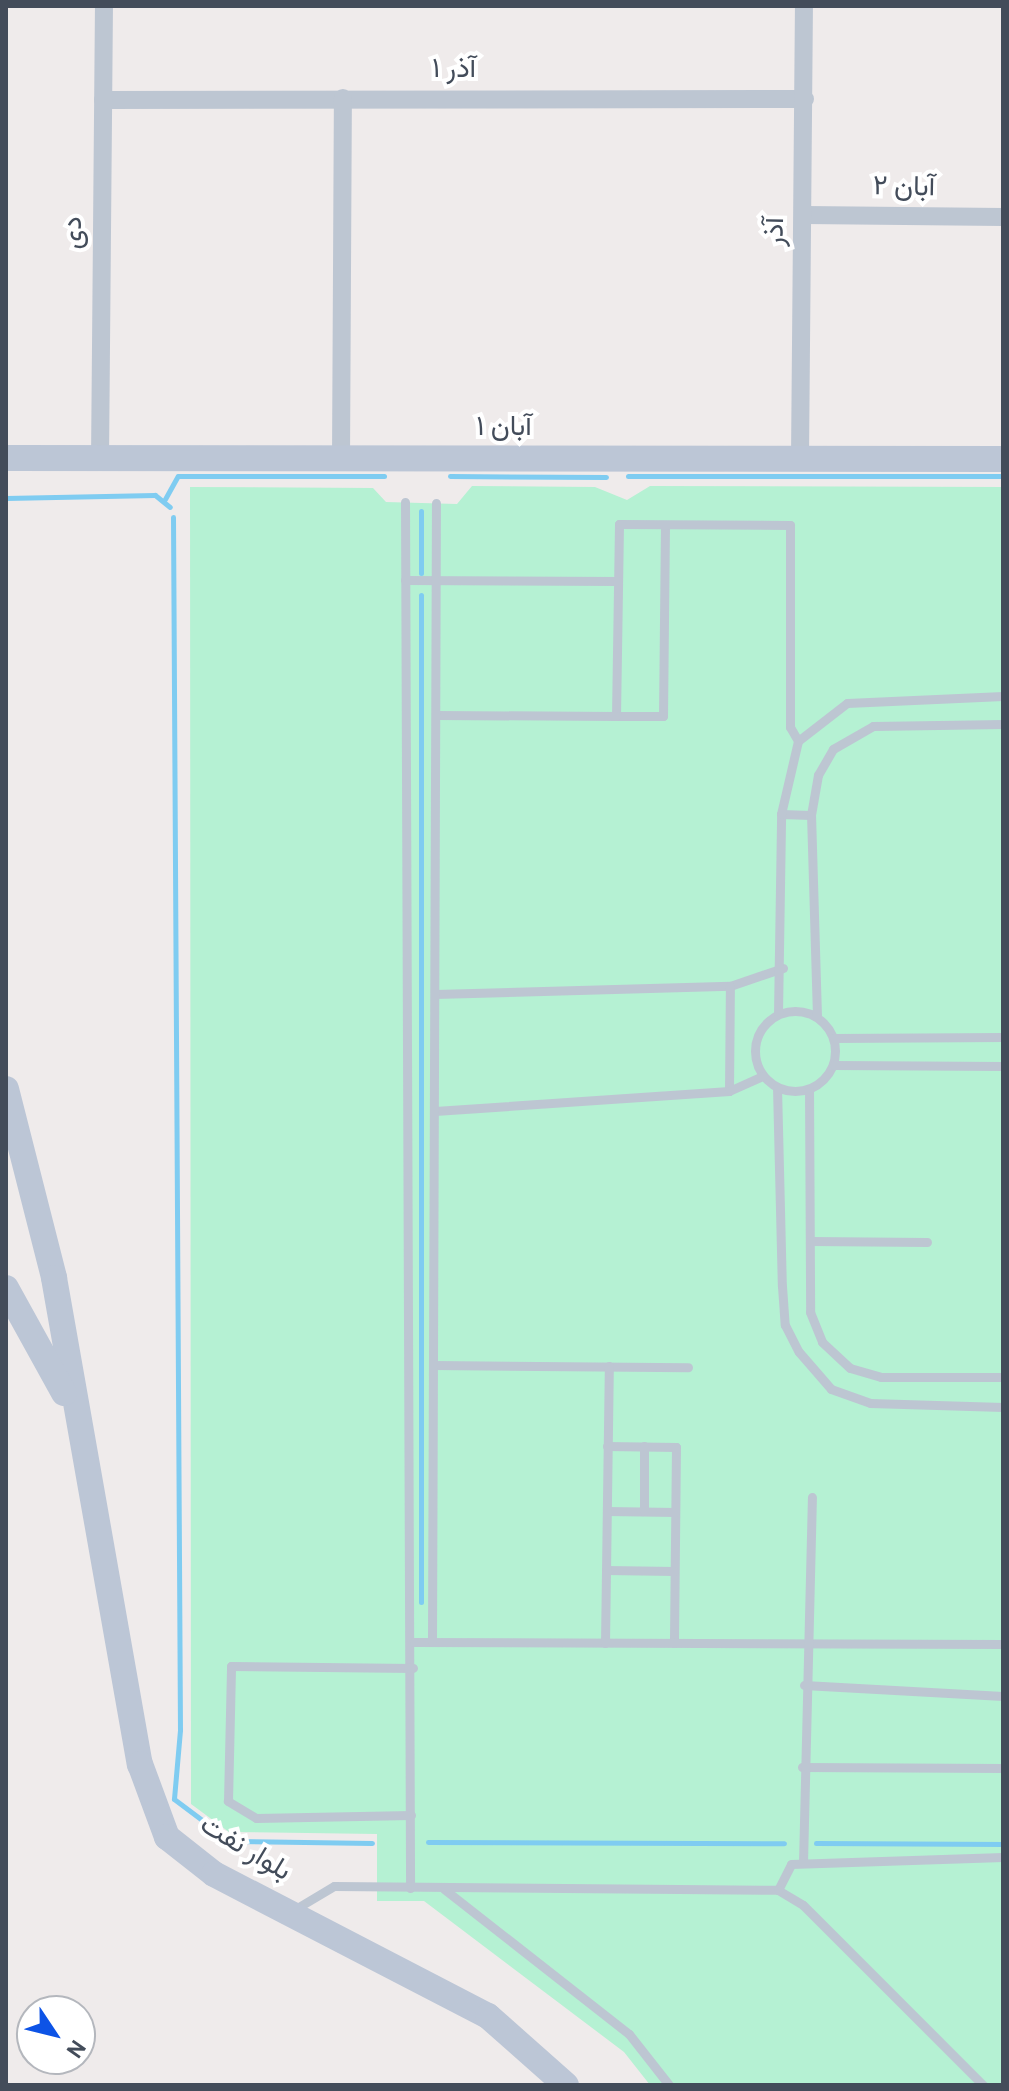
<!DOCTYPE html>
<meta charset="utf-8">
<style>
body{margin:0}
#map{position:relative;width:1009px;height:2091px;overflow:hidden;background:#efebeb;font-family:Overpass,Vazirmatn,sans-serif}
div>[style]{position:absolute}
.green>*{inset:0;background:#b5f1d3}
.stream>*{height:5px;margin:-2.5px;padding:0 2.5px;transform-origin:2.5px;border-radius:2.5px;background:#7fccf1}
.lane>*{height:9px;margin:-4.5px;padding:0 4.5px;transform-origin:4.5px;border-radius:4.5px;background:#bdc6d2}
.lane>.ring{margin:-4.5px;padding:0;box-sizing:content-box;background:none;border:9px solid #bdc6d2;border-radius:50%}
.street>*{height:18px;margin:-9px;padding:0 9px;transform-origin:9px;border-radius:9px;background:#bdc6d2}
.secondary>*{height:26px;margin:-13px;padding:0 13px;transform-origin:13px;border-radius:13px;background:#bcc6d6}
span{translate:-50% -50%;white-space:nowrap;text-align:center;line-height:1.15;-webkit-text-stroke:8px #fff;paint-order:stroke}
.street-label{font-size:28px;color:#434c5a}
.frame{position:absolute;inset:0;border:8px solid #434c5a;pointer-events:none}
.north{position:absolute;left:16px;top:1995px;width:80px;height:80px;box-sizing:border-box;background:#fff;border:2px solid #b4b7bd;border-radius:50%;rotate:125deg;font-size:22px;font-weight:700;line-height:32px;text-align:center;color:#434c5a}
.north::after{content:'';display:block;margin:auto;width:28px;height:36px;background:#0d53e6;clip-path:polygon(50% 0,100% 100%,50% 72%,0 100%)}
</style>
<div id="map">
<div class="green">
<i style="clip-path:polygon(472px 486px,595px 487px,627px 500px,650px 486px,1003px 487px,1003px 2085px,650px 2085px,624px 2052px,424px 1901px,377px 1901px,377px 1834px,229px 1832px,191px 1804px,190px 487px,373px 488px,386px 502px,457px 504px)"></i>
</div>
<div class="stream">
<i style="left:450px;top:476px;width:156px;rotate:0.4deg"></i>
<i style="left:628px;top:476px;width:375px"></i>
<i style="left:6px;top:498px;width:149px;rotate:-1.2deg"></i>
<i style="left:155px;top:495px;width:19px;rotate:39deg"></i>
<i style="left:165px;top:499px;width:26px;rotate:-61deg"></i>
<i style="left:178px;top:476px;width:206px"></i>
<i style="left:173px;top:517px;width:1213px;rotate:89.67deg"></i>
<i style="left:180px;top:1730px;width:69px;rotate:95deg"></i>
<i style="left:174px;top:1799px;width:70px;rotate:36.9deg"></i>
<i style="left:230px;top:1841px;width:142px;rotate:0.8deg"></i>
<i style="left:421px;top:573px;width:62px;rotate:-90deg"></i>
<i style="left:421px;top:1602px;width:1007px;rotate:-90deg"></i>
<i style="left:428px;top:1842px;width:356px;rotate:0.2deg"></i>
<i style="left:816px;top:1843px;width:187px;rotate:0.3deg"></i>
</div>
<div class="lane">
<i style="left:405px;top:502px;width:1386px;rotate:89.79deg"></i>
<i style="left:665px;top:525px;width:191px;rotate:90.6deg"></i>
<i style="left:663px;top:716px;width:47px;rotate:180deg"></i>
<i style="left:616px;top:716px;width:192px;rotate:-89.1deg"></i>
<i style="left:619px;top:524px;width:171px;rotate:0.3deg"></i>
<i style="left:790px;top:525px;width:202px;rotate:90deg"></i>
<i style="left:790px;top:727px;width:16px;rotate:60deg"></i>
<i style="left:405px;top:580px;width:213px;rotate:0.3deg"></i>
<i style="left:437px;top:715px;width:179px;rotate:0.3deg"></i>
<i style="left:781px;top:814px;width:30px;rotate:2deg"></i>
<i style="left:435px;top:994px;width:295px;rotate:-1.6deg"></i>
<i style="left:730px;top:986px;width:56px;rotate:-18.8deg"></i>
<i class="ring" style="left:755px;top:1011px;width:71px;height:71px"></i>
<i style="left:778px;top:1014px;width:200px;rotate:-89.1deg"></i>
<i style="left:781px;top:814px;width:75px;rotate:-76.9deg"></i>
<i style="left:798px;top:741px;width:62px;rotate:-37.8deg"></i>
<i style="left:847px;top:703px;width:156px;rotate:-2.6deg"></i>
<i style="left:817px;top:1016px;width:201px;rotate:-91.7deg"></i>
<i style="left:811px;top:815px;width:41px;rotate:-80.1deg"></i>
<i style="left:818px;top:775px;width:30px;rotate:-60deg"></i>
<i style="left:833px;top:749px;width:46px;rotate:-29.9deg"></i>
<i style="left:873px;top:726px;width:130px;rotate:-0.9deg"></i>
<i style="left:834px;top:1038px;width:169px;rotate:-0.3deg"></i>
<i style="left:834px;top:1065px;width:169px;rotate:0.3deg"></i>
<i style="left:777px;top:1087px;width:199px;rotate:88.6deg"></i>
<i style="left:782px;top:1286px;width:39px;rotate:86deg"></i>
<i style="left:785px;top:1325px;width:30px;rotate:63deg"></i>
<i style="left:799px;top:1352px;width:49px;rotate:49.1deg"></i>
<i style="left:831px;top:1389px;width:41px;rotate:19.7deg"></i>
<i style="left:870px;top:1403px;width:133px;rotate:1.7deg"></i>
<i style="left:809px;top:1089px;width:223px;rotate:89.7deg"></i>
<i style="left:810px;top:1312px;width:32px;rotate:68deg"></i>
<i style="left:822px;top:1342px;width:38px;rotate:43deg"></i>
<i style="left:850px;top:1368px;width:32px;rotate:16deg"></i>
<i style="left:881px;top:1377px;width:122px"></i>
<i style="left:729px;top:1091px;width:105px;rotate:-89.5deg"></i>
<i style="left:435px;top:1111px;width:295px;rotate:-3.9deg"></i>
<i style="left:729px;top:1091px;width:37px;rotate:-24deg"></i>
<i style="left:811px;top:1241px;width:116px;rotate:0.5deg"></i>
<i style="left:434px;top:1365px;width:254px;rotate:0.5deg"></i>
<i style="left:607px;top:1446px;width:69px;rotate:0.8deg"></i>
<i style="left:676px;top:1447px;width:196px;rotate:90.6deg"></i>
<i style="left:607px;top:1511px;width:68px;rotate:0.8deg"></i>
<i style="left:644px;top:1511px;width:65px;rotate:-90deg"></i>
<i style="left:606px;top:1570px;width:68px;rotate:0.8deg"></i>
<i style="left:414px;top:1642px;width:589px;rotate:0.19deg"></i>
<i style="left:432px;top:1642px;width:1139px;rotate:-89.8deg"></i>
<i style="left:605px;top:1643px;width:277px;rotate:-89.2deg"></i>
<i style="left:804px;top:1685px;width:199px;rotate:3.2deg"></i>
<i style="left:802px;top:1767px;width:201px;rotate:0.3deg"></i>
<i style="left:411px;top:1815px;width:155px;rotate:178.9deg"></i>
<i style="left:256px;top:1818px;width:33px;rotate:-149deg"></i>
<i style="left:228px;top:1801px;width:135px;rotate:-88.7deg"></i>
<i style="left:231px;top:1666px;width:182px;rotate:0.6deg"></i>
<i style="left:803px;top:1863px;width:366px;rotate:-88.6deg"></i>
<i style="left:444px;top:1889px;width:235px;rotate:38.1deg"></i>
<i style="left:629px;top:2034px;width:65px;rotate:51.9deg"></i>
<i style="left:778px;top:1890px;width:29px;rotate:-63deg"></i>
<i style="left:791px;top:1864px;width:212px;rotate:-1.9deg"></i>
<i style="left:292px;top:1911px;width:49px;rotate:-30.8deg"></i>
<i style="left:334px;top:1886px;width:444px;rotate:0.5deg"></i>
<i style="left:778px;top:1890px;width:29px;rotate:31deg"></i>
<i style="left:803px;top:1905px;width:255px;rotate:45deg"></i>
</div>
<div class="street">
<i style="left:103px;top:100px;width:702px;rotate:-0.08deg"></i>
<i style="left:805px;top:215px;width:198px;rotate:0.6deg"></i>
<i style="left:800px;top:459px;width:453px;rotate:-89.5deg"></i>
<i style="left:100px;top:461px;width:455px;rotate:-89.5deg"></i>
<i style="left:341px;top:461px;width:363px;rotate:-89.7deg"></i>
</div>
<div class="secondary">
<i style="left:6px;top:458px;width:997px;rotate:0.06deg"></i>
<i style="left:6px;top:1089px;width:195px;rotate:75.7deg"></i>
<i style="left:54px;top:1278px;width:494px;rotate:80deg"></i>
<i style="left:140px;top:1764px;width:78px;rotate:69.7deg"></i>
<i style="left:167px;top:1837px;width:60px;rotate:38.2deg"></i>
<i style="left:214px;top:1874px;width:309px;rotate:27.4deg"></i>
<i style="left:488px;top:2016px;width:104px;rotate:41.5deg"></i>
<i style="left:6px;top:1288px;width:120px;rotate:61.1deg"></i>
</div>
<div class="street-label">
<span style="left:454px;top:70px">آذر ۱</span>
<span style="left:904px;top:188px;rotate:1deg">آبان ۲</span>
<span style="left:776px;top:232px;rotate:-89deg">آذر</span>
<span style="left:74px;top:233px;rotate:-90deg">دی</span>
<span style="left:504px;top:428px">آبان ۱</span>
<span style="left:245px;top:1849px;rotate:31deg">بلوار نفت</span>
</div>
<div class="frame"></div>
<div class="north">N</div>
</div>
